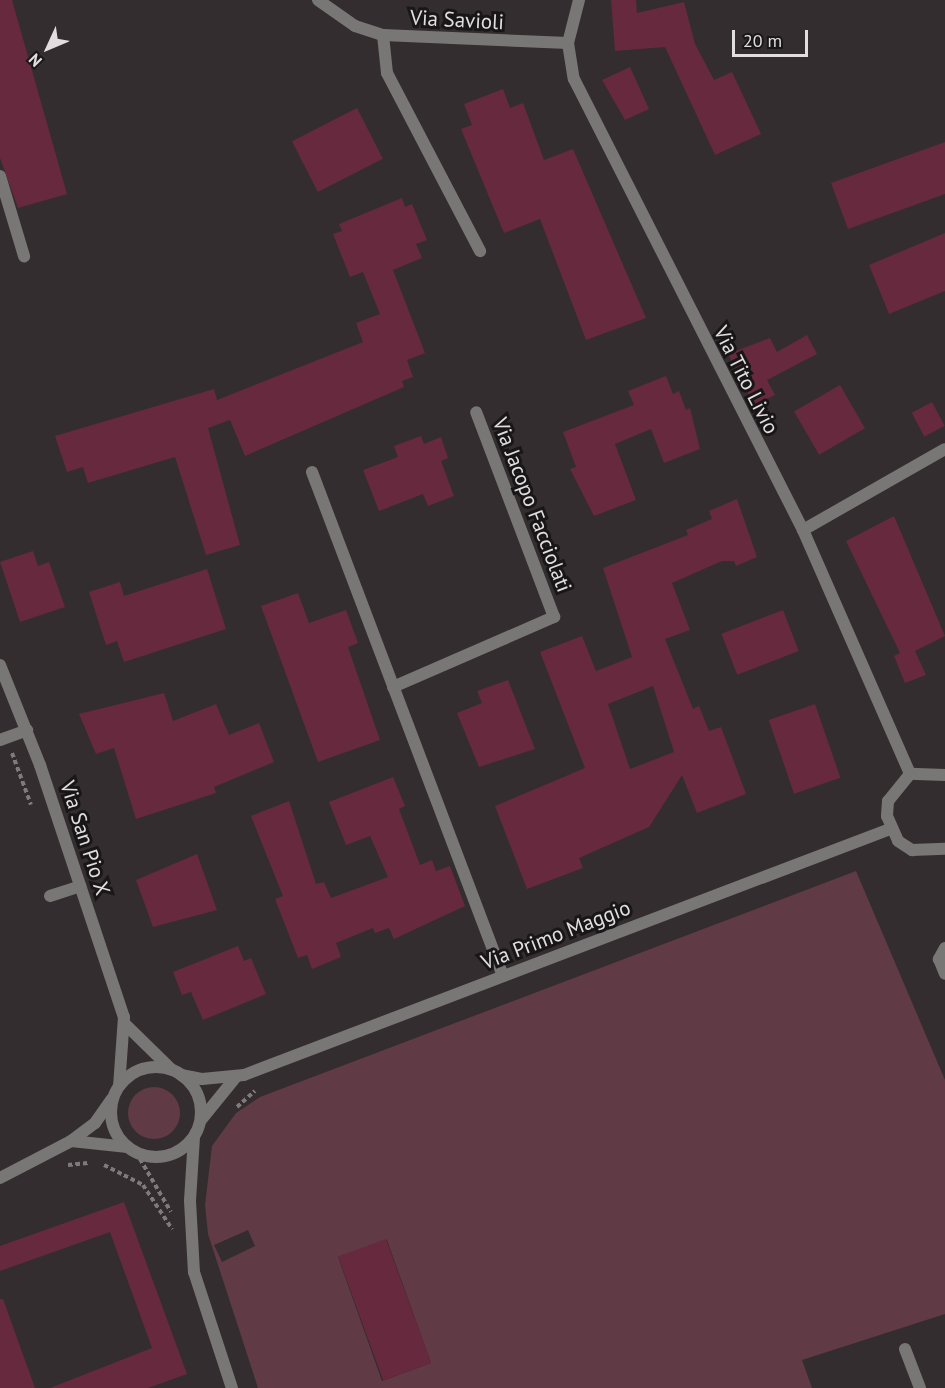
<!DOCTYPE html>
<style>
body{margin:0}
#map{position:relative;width:945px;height:1388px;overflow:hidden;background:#332d2f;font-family:"PT Sans",sans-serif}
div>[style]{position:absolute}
.green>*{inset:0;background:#603a45}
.round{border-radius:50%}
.building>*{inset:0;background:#66293e;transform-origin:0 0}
.path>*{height:4px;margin-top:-2px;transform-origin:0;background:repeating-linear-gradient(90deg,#807a7c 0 4.5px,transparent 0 7.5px)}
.lane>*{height:12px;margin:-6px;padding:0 6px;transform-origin:6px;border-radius:6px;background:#797676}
.street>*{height:12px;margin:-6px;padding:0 6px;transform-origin:6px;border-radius:6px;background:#797676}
.street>.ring{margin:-6px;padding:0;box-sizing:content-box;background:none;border:12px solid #797676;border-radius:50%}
span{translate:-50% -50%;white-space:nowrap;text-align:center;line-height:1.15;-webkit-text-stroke:6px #191617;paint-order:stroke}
.street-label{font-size:21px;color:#e2dedf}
.north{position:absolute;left:18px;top:18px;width:60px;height:60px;-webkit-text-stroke:4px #191617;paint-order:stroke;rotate:226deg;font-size:16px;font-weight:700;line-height:24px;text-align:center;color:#e2dedf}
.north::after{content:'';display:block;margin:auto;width:21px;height:27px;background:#e2dedf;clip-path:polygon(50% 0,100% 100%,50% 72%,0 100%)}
.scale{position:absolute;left:732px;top:30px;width:76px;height:27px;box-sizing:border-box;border:3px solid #e2dedf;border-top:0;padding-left:8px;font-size:18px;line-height:21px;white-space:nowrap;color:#e2dedf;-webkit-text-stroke:4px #191617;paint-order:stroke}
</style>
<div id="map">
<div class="green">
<i style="clip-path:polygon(evenodd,856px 871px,945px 1080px,945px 1314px,802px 1360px,812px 1388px,258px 1388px,208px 1234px,205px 1205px,212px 1146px,236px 1113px,260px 1097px,856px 871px,248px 1230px,255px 1246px,222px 1262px,214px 1245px,248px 1230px,856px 871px,387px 1240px,431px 1363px,382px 1381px,338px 1257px,387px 1240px)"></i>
<i class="round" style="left:128px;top:1087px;width:52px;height:52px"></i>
</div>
<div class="building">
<i style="clip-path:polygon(0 0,12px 0,67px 194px,18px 208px,0 158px)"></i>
<i style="clip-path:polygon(611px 0,636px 0,637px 13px,684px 2px,695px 44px,714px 80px,732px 72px,761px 134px,715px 155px,665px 47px,615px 51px)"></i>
<i style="clip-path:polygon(630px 67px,649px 109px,625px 120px,602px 80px)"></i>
<i style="clip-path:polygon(503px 89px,510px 108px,523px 103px,544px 160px,573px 149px,646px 318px,586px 340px,540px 219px,504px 233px,461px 129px,472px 125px,464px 104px)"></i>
<i style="left:357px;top:108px;width:57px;height:73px;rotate:63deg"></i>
<i style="clip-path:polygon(945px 142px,945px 194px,848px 229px,831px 183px)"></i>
<i style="clip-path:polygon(402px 198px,405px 207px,412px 204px,427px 240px,416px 244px,422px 258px,393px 270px,425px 353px,407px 360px,413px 377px,402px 381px,404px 387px,245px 456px,230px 420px,208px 428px,240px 545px,206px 555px,175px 457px,88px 483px,83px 467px,67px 472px,55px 436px,214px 389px,217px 400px,363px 342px,356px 323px,380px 314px,363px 272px,350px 277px,333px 234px,342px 231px,339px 224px)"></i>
<i style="clip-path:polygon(945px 233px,945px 291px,889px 314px,869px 265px)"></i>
<i style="clip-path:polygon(807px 335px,817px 354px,767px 380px,775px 395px,754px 405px,728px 354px,770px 338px,777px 352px)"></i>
<i style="clip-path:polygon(666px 376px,673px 394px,679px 391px,686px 410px,690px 408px,700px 449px,664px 463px,651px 429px,615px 444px,636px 500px,594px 516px,570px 469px,576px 467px,563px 432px,634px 405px,628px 391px)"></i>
<i style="left:840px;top:385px;width:50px;height:53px;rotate:60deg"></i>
<i style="left:932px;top:402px;width:27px;height:23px;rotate:62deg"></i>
<i style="clip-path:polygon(421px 436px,424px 444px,441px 437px,448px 458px,441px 461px,454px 496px,428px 506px,423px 494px,379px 511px,363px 470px,398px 457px,394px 446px)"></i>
<i style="clip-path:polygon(evenodd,737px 499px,757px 557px,736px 566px,734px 561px,722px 561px,672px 583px,690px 630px,665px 639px,693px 709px,699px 706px,709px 731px,721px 727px,746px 794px,697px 813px,682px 775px,649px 827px,579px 858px,583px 868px,527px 889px,495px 806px,585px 768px,540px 652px,582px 636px,596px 671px,632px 657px,603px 568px,688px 535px,686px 530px,712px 519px,709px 511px,737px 499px,653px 686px,674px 752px,630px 769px,608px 704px,653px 686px)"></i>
<i style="clip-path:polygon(894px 516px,945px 636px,915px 651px,926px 675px,905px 683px,894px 656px,900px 653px,846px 541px)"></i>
<i style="clip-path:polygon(33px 551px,38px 566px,49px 562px,65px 607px,20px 622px,0 562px)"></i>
<i style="clip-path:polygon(207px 569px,226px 629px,124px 662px,117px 641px,106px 645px,89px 592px,120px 582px,124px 596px)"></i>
<i style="clip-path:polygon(298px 593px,309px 623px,346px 610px,358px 643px,348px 647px,380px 740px,318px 762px,261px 606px)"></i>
<i style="left:783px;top:610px;width:44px;height:66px;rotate:69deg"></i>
<i style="clip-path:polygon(508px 680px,535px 749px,479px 767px,457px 713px,482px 703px,477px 691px)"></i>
<i style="clip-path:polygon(164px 693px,173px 721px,216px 704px,229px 735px,259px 723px,274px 762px,214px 787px,216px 793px,136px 819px,114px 748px,96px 754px,79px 714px)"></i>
<i style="left:815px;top:704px;width:78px;height:49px;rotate:71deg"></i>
<i style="clip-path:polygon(393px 777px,405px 806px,399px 809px,420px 865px,432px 860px,436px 871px,450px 866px,465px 906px,394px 939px,389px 928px,375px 933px,373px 928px,336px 943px,341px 957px,312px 969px,307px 955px,298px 958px,275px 899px,283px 896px,251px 816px,289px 801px,316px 884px,324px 882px,331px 898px,388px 877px,370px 836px,346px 845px,329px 802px)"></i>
<i style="clip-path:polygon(197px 854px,217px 910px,153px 927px,136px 880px)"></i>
<i style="clip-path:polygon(238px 946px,244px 961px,251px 958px,266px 994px,203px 1020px,191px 992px,182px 995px,173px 972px)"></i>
<i style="clip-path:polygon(124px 1202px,187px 1374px,148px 1388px,50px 1388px,152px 1348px,110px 1232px,0 1271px,0 1246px)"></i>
<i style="left:386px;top:1239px;width:132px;height:51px;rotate:70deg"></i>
<i style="clip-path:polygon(0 1299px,3px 1299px,35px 1388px,0 1388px)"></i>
</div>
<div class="path">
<i style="left:12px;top:753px;width:55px;rotate:69.9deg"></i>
<i style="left:237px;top:1107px;width:24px;rotate:-42deg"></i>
<i style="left:140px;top:1159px;width:61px;rotate:59.7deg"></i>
<i style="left:68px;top:1165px;width:20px;rotate:-6deg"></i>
<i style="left:104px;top:1165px;width:44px;rotate:27.1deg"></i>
<i style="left:143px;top:1185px;width:53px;rotate:56.6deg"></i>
</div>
<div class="lane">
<i style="left:0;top:176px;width:84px;rotate:73.3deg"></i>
<i style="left:50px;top:896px;width:32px;rotate:-18deg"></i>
<i style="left:945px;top:948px;width:13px;rotate:119deg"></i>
<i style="left:939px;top:959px;width:16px;rotate:68deg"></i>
</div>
<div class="street">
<i style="left:318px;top:0;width:45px;rotate:35.1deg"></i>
<i style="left:355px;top:26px;width:29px;rotate:18deg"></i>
<i style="left:383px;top:35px;width:185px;rotate:2.5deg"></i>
<i style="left:579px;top:0;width:44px;rotate:104.3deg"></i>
<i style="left:568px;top:43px;width:36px;rotate:81deg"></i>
<i style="left:574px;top:79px;width:506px;rotate:63.08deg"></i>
<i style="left:803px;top:530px;width:266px;rotate:66.3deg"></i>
<i style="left:383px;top:35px;width:38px;rotate:84deg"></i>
<i style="left:387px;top:73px;width:201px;rotate:62.4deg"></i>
<i style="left:312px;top:472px;width:539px;rotate:69.24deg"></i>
<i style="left:803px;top:530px;width:163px;rotate:-29.7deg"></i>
<i style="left:0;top:665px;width:108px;rotate:68.2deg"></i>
<i style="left:40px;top:765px;width:266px;rotate:71.6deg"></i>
<i style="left:124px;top:1017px;width:69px;rotate:94.1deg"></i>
<i style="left:393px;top:687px;width:176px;rotate:-23.5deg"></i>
<i style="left:554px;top:617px;width:219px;rotate:-110.8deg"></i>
<i style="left:0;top:740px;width:29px;rotate:-20deg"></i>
<i style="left:945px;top:775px;width:35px;rotate:-178deg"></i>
<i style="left:910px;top:774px;width:35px;rotate:129deg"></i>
<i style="left:888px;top:801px;width:15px;rotate:94deg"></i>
<i style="left:887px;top:816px;width:27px;rotate:66deg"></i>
<i style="left:898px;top:841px;width:17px;rotate:33deg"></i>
<i style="left:912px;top:850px;width:33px;rotate:-2deg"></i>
<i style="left:126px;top:1025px;width:64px;rotate:44.4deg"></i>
<i class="ring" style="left:111px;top:1067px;width:78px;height:78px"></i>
<i style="left:181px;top:1075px;width:21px;rotate:11deg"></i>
<i style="left:202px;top:1079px;width:42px;rotate:-5.4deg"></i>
<i style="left:244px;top:1075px;width:691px;rotate:-20.85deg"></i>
<i style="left:201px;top:1120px;width:55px;rotate:-50.9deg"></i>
<i style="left:194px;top:1137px;width:64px;rotate:93.6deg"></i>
<i style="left:190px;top:1201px;width:71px;rotate:86.8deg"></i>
<i style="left:194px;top:1272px;width:122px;rotate:71.9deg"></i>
<i style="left:71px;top:1141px;width:57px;rotate:6deg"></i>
<i style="left:0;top:1178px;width:80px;rotate:-27.5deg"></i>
<i style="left:71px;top:1141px;width:30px;rotate:-37deg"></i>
<i style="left:95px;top:1123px;width:29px;rotate:-55deg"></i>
<i style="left:905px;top:1349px;width:42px;rotate:69deg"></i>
</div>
<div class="street-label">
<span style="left:457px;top:20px;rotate:3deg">Via Savioli</span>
<span style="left:746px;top:380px;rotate:63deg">Via Tito Livio</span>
<span style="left:532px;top:505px;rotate:69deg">Via Jacopo Facciolati</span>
<span style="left:85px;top:838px;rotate:72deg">Via San Pio X</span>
<span style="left:556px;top:935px;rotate:-21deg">Via Primo Maggio</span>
</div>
<div class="north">N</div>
<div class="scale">20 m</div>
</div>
